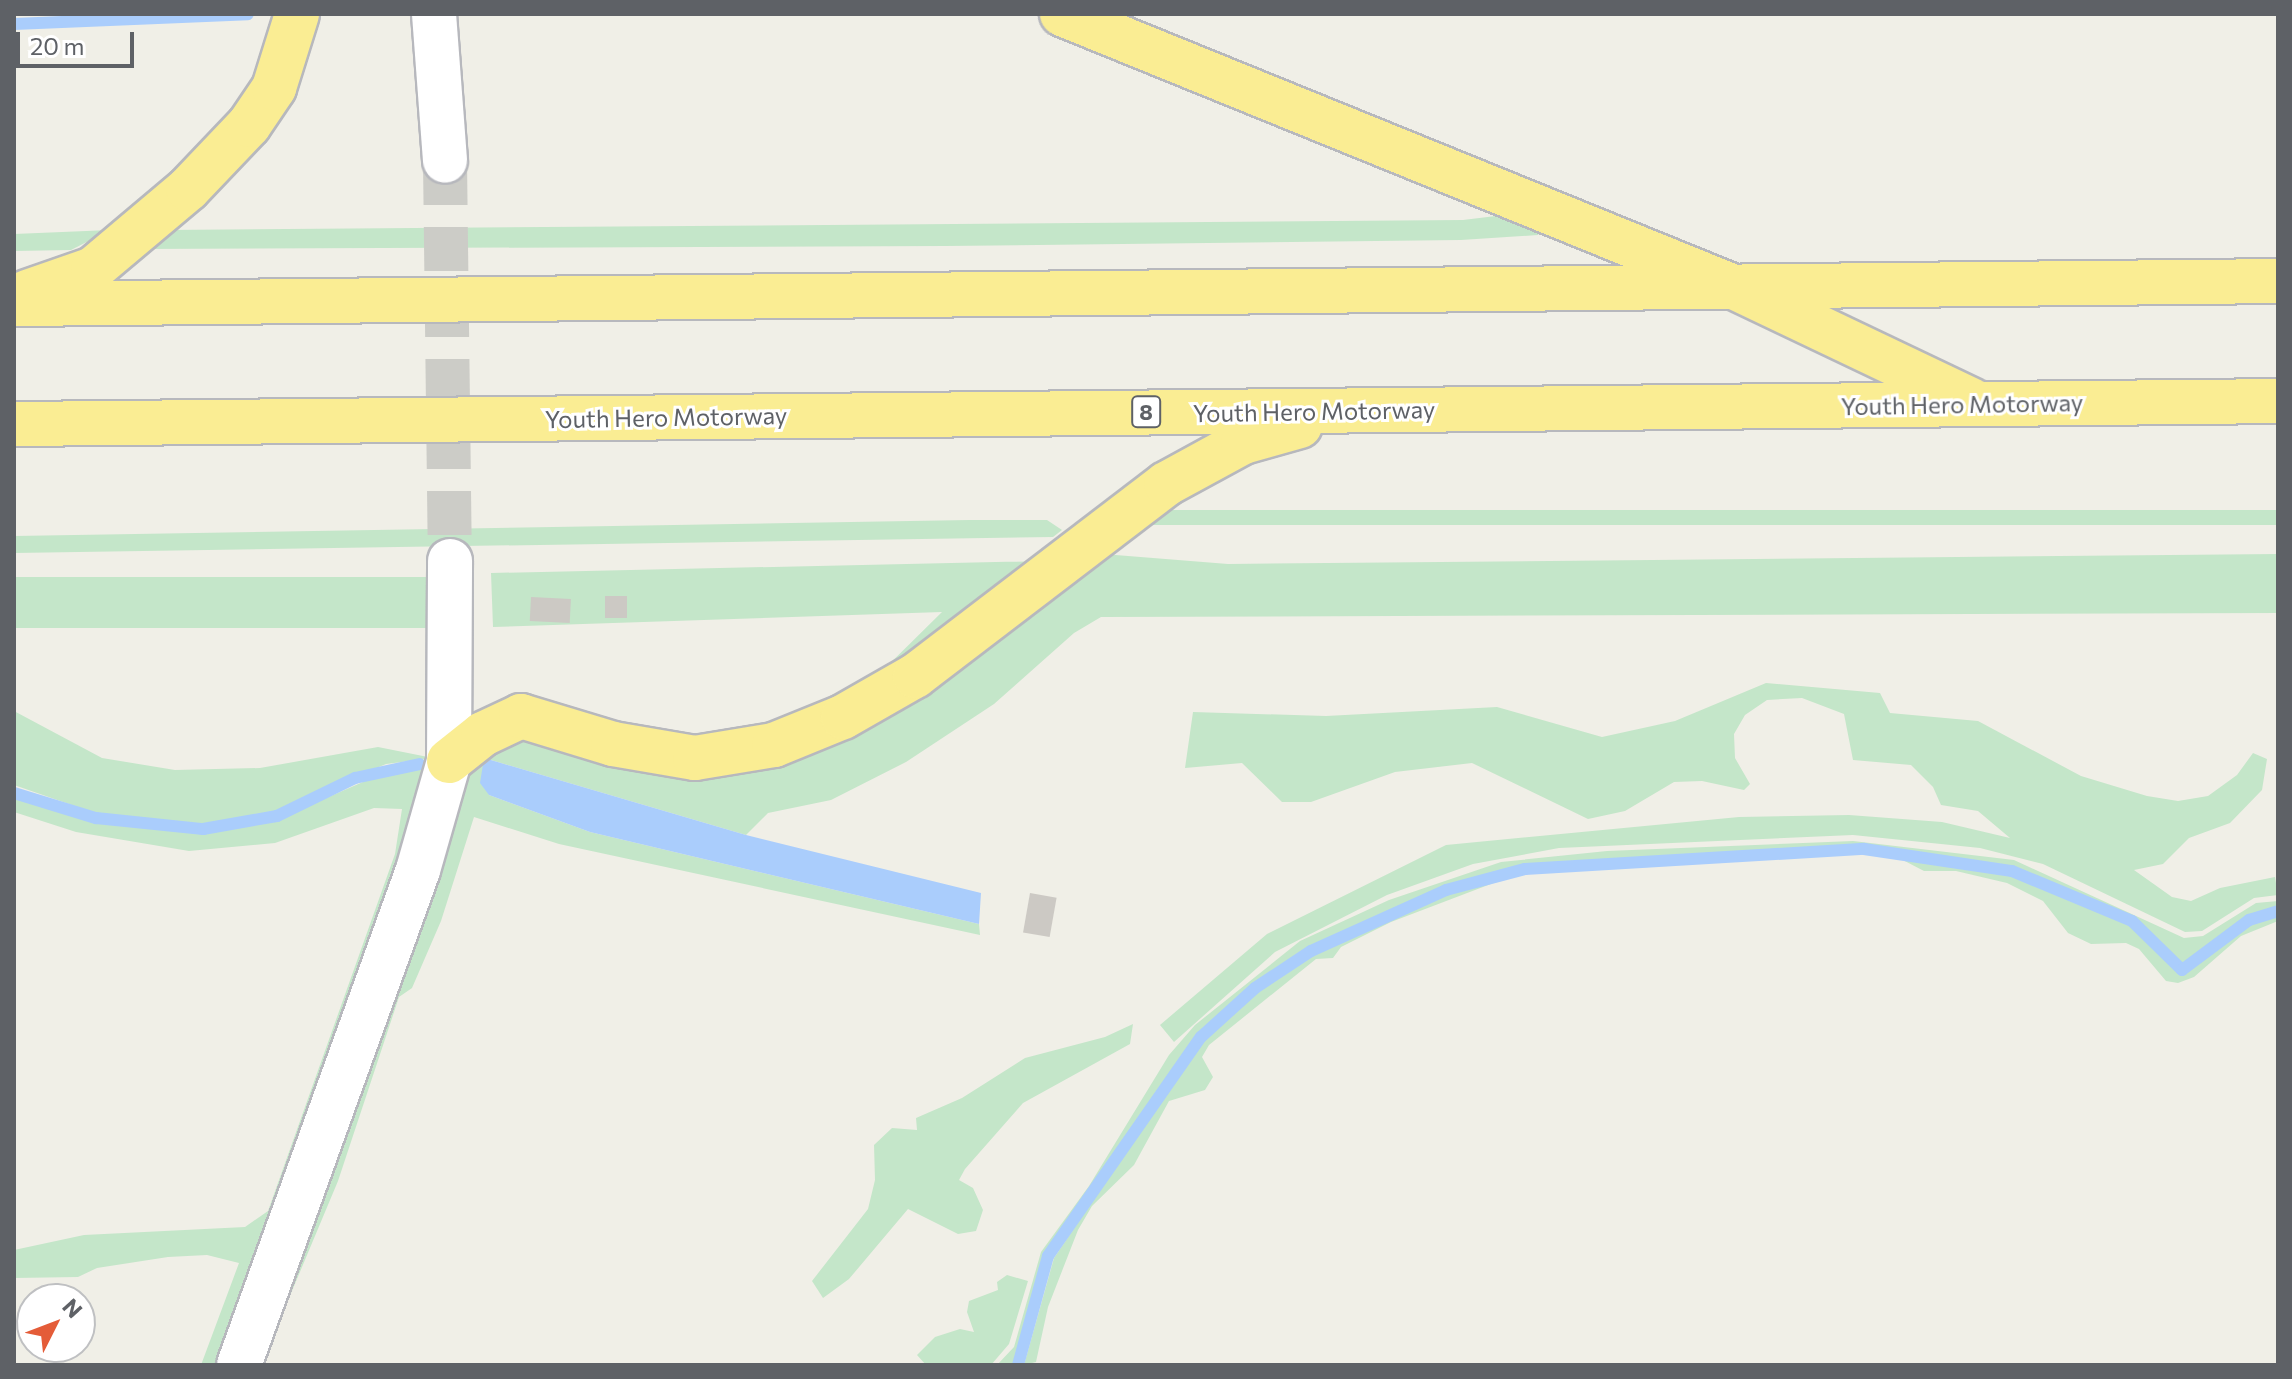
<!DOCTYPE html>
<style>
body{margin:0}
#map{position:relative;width:2292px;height:1379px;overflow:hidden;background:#f0efe7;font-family:Commissioner,sans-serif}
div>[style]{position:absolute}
.green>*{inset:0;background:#c4e6c9;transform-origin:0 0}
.water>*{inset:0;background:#aacdfc}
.stream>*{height:12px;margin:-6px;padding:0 6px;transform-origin:6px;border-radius:6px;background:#aacdfc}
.building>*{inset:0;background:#ccc9c4;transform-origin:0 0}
.tertiary-tunnel>*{height:44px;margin-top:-22px;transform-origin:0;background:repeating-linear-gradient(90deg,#ccccc7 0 44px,transparent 0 66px)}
.roads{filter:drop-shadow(2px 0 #b7b8bd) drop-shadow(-2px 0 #b7b8bd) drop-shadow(0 2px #b7b8bd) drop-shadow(0 -2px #b7b8bd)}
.tertiary>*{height:44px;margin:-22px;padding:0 22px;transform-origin:22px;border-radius:22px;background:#fff}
.motorway>*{height:44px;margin:-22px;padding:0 22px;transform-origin:22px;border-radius:22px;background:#faed93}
span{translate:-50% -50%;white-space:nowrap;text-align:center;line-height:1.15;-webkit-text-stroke:6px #fff;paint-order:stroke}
.shield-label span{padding:2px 6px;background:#fff;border:2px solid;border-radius:6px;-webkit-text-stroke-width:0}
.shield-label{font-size:22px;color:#5e6166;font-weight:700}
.street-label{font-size:24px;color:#5e6166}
.frame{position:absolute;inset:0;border:16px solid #5e6166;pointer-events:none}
.north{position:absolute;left:16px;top:1283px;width:80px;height:80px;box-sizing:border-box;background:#fff;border:2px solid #bfc0c2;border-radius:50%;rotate:48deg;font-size:22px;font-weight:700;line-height:32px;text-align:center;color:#5e6166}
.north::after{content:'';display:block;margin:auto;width:28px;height:36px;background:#e45c38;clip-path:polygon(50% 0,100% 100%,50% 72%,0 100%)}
.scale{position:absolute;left:16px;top:32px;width:118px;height:36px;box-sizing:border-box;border:4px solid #5e6166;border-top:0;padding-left:10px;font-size:24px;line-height:28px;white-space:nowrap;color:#5e6166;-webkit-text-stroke:6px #fff;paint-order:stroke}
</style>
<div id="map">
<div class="green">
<i style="clip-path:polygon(1512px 214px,1542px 227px,1538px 235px,1461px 240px,945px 246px,139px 249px,165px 230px,1463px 220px)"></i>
<i style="clip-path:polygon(110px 230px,71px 250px,14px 251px,14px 234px)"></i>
<i style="left:2278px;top:510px;width:15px;height:1139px;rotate:90deg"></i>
<i style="clip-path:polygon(969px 520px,1047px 520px,1062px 530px,1053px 537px,14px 553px,14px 536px)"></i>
<i style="clip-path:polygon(1103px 554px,1228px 564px,2278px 554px,2278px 613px,1101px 617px,1074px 633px,994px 704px,906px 762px,831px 800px,768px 813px,746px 835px,484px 758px,489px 795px,590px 832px,979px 924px,980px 935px,559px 844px,474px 817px,441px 921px,412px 988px,399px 997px,338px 1181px,261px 1365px,468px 763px,521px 735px,710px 771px)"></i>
<i style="clip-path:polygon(1046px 561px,862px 691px,942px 612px,493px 627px,491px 573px)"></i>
<i style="left:14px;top:577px;width:425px;height:51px"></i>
<i style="clip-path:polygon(1766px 683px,1880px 693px,1890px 713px,1978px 721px,2081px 776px,2147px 796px,2178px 801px,2208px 796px,2237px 775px,2253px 753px,2267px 759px,2262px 790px,2230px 823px,2189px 838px,2163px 864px,2134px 870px,2172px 897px,2191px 901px,2220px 888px,2275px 877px,2278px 895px,2254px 898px,2202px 931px,2185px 932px,2043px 864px,1980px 848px,1853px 835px,1559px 848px,1473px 864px,1387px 895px,1275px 952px,1174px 1042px,1160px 1025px,1267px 934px,1446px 845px,1739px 817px,1849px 815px,1942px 822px,2010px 838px,1978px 811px,1941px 805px,1933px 787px,1911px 765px,1853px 760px,1844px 714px,1802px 698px,1767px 700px,1745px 715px,1734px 734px,1735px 758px,1750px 784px,1744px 790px,1702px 781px,1674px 782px,1625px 811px,1588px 819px,1472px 763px,1395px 772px,1311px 802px,1282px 802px,1242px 763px,1185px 768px,1193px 712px,1326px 716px,1497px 707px,1602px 737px,1675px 721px)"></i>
<i style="clip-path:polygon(14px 711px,102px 758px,175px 770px,260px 768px,378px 747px,433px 758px,386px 764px,275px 811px,243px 819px,196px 824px,146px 821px,95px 813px,14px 785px)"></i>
<i style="clip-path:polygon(436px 767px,225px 1365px,201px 1365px,239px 1263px,207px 1255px,168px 1257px,97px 1268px,78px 1277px,14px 1278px,14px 1250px,84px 1235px,245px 1227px,268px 1211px,395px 854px,402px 809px,374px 808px,275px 843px,189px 851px,76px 832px,14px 812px,14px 796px,97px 821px,204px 833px,278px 819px,379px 775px)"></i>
<i style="clip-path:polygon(1853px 841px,2014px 860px,2184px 938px,2203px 936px,2256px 903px,2278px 901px,2278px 907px,2247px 916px,2182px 965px,2135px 917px,2013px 867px,1864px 844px,1524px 864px,1445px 885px,1308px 947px,1251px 985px,1199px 1034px,1046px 1255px,1016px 1363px,997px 1365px,1014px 1347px,1041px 1252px,1089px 1186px,1169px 1055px,1195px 1025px,1300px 941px,1389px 900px,1501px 862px,1607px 851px)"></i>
<i style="clip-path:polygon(1897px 857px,1961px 863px,2011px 874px,2055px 891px,2130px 923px,2181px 973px,2250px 923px,2272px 914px,2278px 914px,2278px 921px,2241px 936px,2194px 977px,2178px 983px,2166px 981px,2139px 949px,2126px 943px,2091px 944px,2068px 933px,2043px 901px,2007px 883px,1956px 871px,1924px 871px)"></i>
<i style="clip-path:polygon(1525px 871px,1391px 922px,1341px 947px,1333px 958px,1316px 959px,1209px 1045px,1202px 1057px,1213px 1077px,1205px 1090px,1169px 1101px,1134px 1165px,1092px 1206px,1078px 1230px,1048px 1307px,1036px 1362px,1024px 1365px,1054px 1258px,1203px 1038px,1256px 990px,1312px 953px,1447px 892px)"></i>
<i style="clip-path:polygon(1133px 1024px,1130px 1044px,1023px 1103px,965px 1169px,959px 1180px,973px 1188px,983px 1210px,976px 1231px,958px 1234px,908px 1209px,849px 1279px,823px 1298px,812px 1281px,868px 1209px,875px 1180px,874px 1145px,892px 1128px,917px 1130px,916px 1118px,962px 1098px,1025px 1058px,1105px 1037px)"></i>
<i style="clip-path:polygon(1007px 1275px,1028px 1281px,1009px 1344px,991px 1365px,926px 1365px,917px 1355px,935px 1337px,960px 1329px,974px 1332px,967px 1312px,969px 1301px,998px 1290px,997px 1282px)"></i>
</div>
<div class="water">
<i style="clip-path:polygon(484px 758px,746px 835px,981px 893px,979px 924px,590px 832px,489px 795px,480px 783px)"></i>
</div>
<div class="stream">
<i style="left:14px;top:24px;width:234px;rotate:-2.4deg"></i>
<i style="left:14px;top:793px;width:86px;rotate:17deg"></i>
<i style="left:96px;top:818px;width:108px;rotate:5.9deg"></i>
<i style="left:203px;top:829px;width:75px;rotate:-10deg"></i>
<i style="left:277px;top:816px;width:87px;rotate:-26deg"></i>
<i style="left:355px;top:778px;width:66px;rotate:-12.2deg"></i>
<i style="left:1018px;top:1365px;width:113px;rotate:-74.6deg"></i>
<i style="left:1048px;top:1256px;width:267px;rotate:-55.1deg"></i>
<i style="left:1201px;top:1037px;width:73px;rotate:-42.2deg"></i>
<i style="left:1255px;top:988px;width:67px;rotate:-33.5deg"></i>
<i style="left:1311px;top:951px;width:148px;rotate:-24.3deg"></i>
<i style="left:1446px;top:890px;width:82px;rotate:-14.9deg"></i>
<i style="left:1525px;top:869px;width:340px;rotate:-3.4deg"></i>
<i style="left:1864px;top:849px;width:150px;rotate:8.5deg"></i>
<i style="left:2012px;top:871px;width:130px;rotate:22.6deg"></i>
<i style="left:2132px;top:921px;width:70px;rotate:44.4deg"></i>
<i style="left:2182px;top:970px;width:84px;rotate:-36.7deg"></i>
<i style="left:2249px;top:920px;width:30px;rotate:-17deg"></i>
</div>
<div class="building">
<i style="left:605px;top:596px;width:22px;height:22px"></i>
<i style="left:531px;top:597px;width:40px;height:24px;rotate:3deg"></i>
<i style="left:1030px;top:893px;width:27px;height:40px;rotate:10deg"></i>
</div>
<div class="tertiary-tunnel">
<i style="left:445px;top:161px;width:400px;rotate:89.3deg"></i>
</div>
<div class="roads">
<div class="tertiary">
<i style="left:434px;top:14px;width:147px;rotate:85.7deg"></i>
<i style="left:239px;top:1365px;width:526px;rotate:-70.12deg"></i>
<i style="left:418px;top:870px;width:113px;rotate:-74.1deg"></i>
<i style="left:449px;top:761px;width:200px;rotate:-89.7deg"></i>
</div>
<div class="motorway">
<i style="left:1062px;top:14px;width:725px;rotate:22.11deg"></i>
<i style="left:1734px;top:287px;width:263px;rotate:25.5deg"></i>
<i style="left:27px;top:292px;width:70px;rotate:-19.2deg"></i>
<i style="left:93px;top:269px;width:124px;rotate:-40.1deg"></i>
<i style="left:188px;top:189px;width:88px;rotate:-46.4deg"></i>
<i style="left:249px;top:125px;width:45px;rotate:-56deg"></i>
<i style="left:274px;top:88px;width:77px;rotate:-72.7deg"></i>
<i style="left:14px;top:304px;width:2264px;rotate:-0.58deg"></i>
<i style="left:14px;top:424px;width:2264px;rotate:-0.58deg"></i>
<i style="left:449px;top:761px;width:43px;rotate:-38.5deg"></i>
<i style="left:483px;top:734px;width:42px;rotate:-25.3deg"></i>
<i style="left:521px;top:716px;width:96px;rotate:16.9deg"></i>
<i style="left:613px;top:744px;width:83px;rotate:9.7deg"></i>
<i style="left:695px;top:758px;width:80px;rotate:-9.3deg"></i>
<i style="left:774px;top:745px;width:74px;rotate:-22.1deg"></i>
<i style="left:843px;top:717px;width:83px;rotate:-29.7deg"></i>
<i style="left:915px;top:676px;width:316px;rotate:-37.4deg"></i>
<i style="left:1166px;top:484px;width:88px;rotate:-28.6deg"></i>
<i style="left:1243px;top:442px;width:59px;rotate:-15.7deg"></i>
</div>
</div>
<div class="shield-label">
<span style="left:1146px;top:412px">8</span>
</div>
<div class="street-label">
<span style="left:1962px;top:404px;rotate:-1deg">Youth Hero Motorway</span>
<span style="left:1314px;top:411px;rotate:-1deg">Youth Hero Motorway</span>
<span style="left:666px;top:417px;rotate:-1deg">Youth Hero Motorway</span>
</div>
<div class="frame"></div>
<div class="north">N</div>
<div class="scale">20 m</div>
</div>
